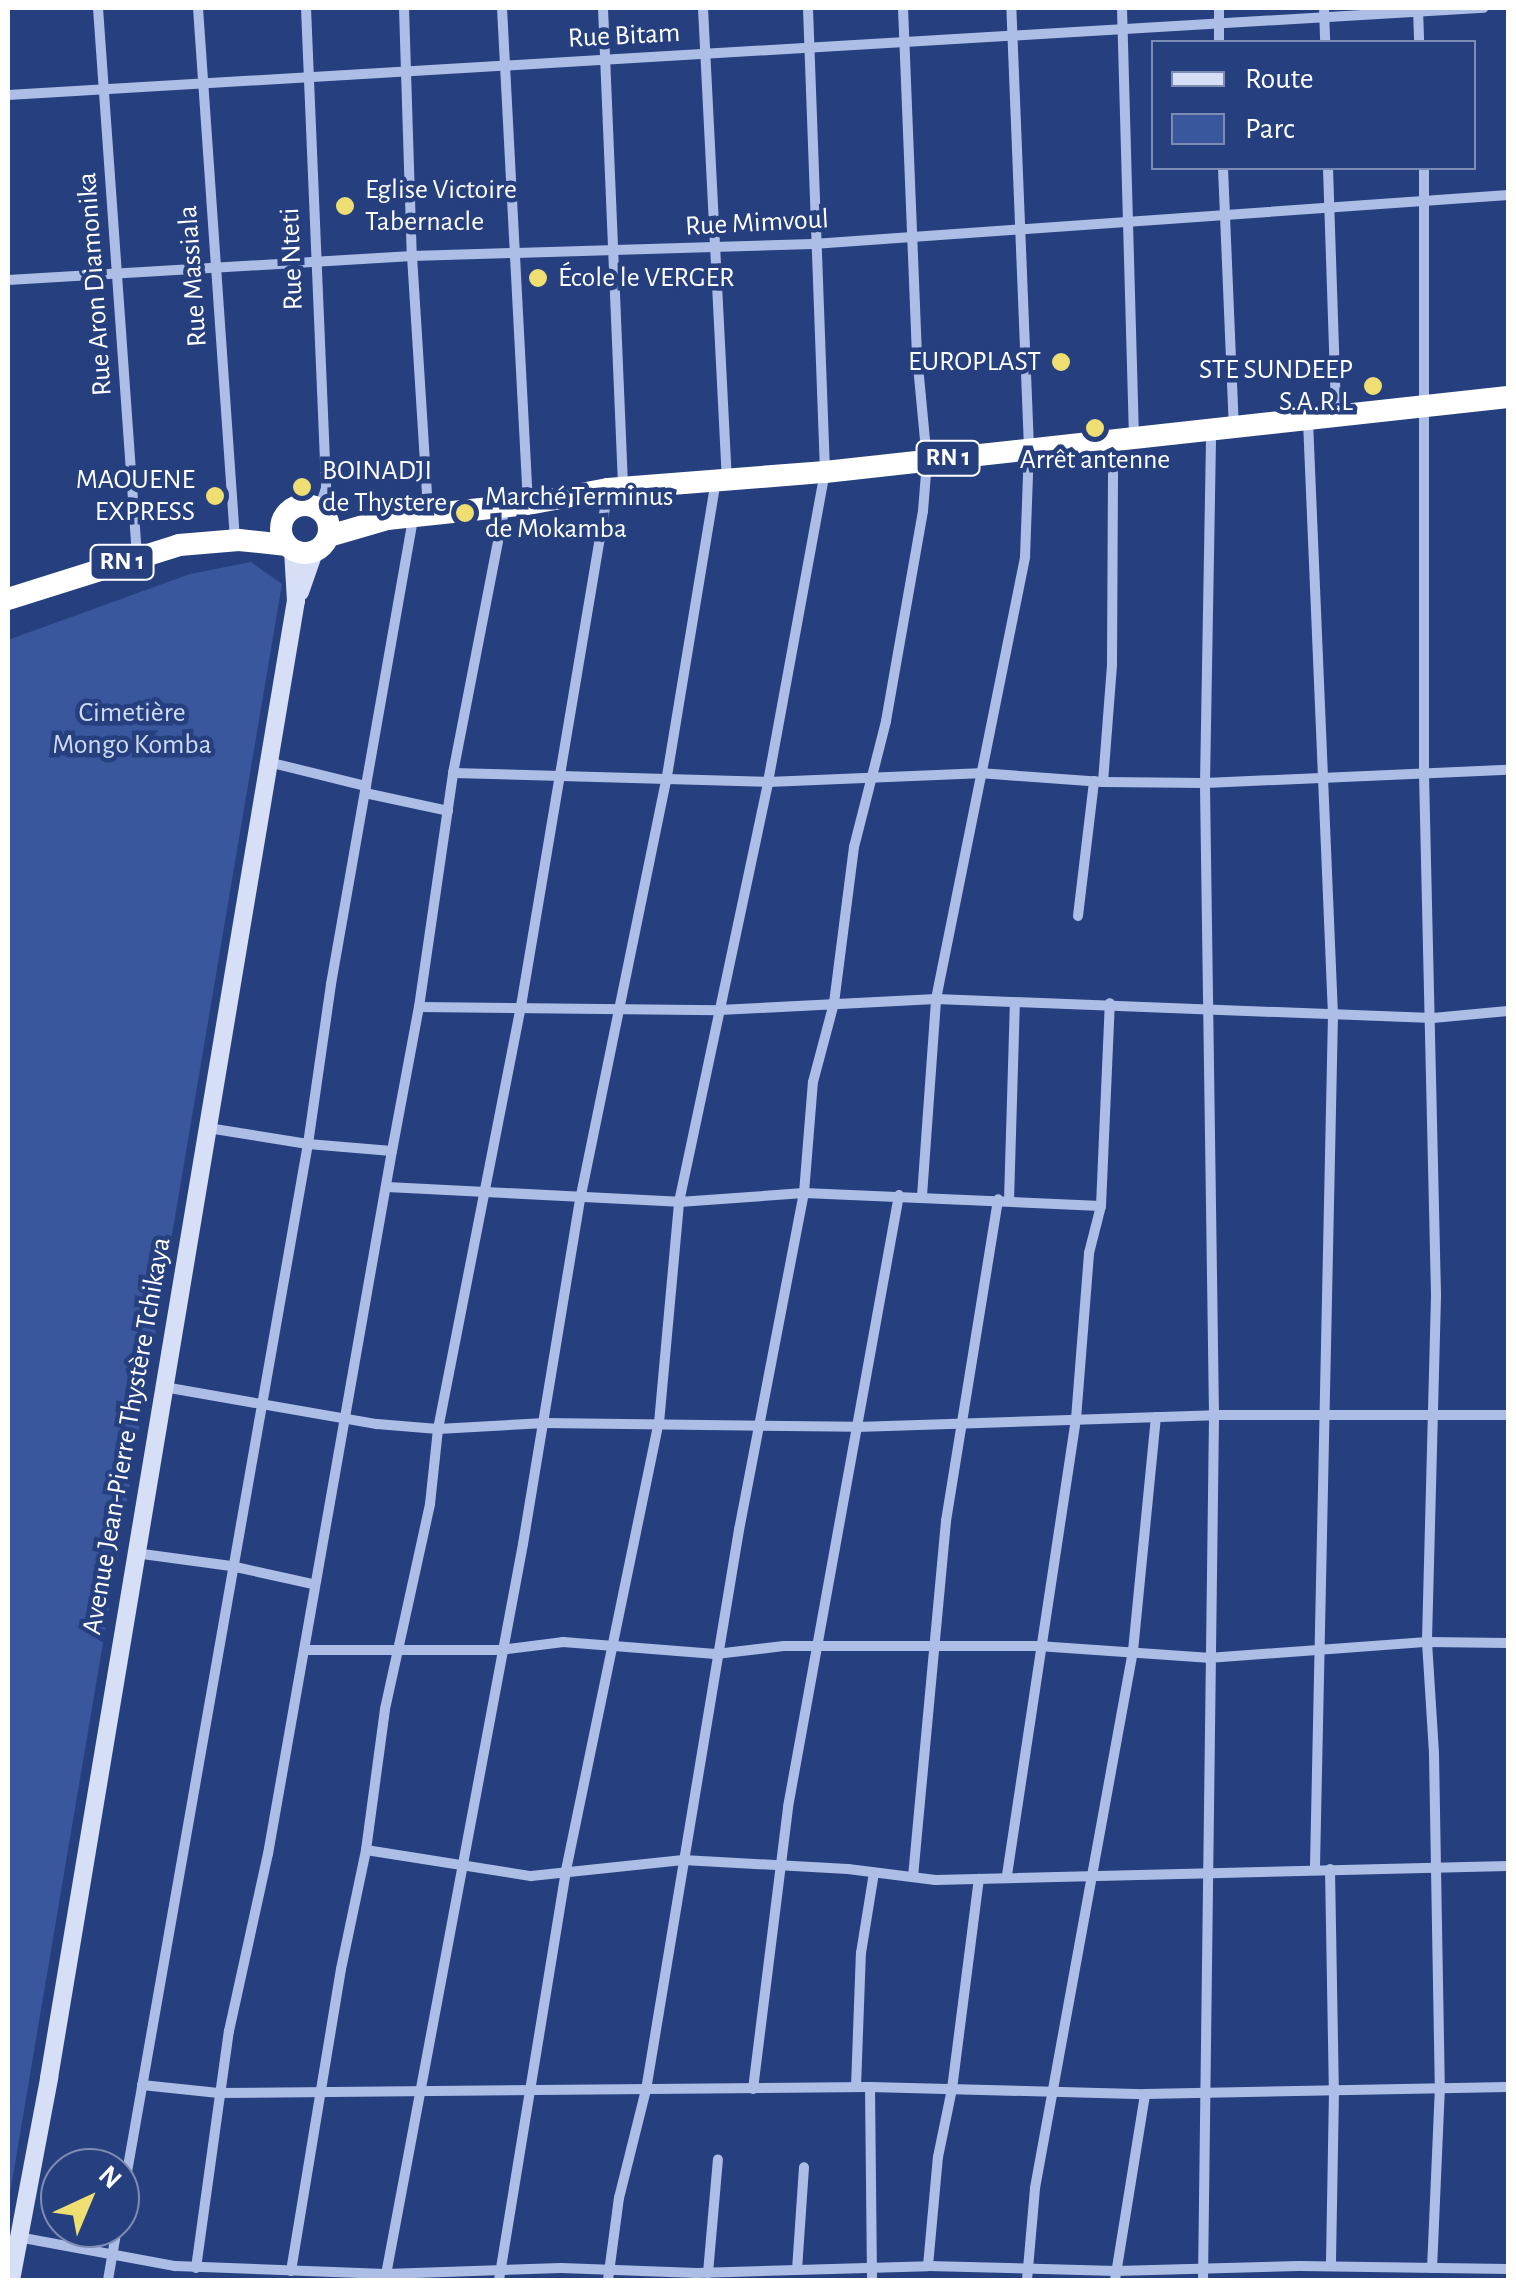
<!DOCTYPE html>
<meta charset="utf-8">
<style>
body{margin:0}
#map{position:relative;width:1516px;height:2288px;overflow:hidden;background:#263f7f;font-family:"Alegreya Sans",sans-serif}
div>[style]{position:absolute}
.green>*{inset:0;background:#3a579d}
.street>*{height:10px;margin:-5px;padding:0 5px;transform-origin:5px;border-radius:5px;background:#adbee6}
.secondary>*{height:18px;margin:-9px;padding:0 9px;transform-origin:9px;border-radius:9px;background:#d6dff5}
.highway>*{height:22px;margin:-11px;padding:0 11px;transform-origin:11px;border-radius:11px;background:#fff}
.highway>.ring{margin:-11px;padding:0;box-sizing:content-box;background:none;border:22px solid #fff;border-radius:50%}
.dots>*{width:28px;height:28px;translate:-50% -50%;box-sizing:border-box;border:5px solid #263f7f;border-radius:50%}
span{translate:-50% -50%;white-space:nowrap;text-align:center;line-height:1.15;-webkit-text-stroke:9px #263f7f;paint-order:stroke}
.shield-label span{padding:2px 8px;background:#263f7f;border:2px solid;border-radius:8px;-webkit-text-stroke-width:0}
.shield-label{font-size:25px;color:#fff;font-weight:700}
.street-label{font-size:28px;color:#fff}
.poi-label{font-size:28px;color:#fff}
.left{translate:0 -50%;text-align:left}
.right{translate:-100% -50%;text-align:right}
.park-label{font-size:28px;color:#d0dbf5}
.frame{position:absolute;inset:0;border:10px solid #fff;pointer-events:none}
.legend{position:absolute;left:1151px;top:40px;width:325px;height:130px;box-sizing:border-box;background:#263f7f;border:2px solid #7d8cb2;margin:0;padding:12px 18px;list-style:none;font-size:30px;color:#fff}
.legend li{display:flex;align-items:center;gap:20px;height:50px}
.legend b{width:50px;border:2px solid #7d8cb2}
.north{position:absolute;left:40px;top:2148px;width:100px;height:100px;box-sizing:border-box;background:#263f7f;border:2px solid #7d8cb2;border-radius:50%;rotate:44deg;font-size:28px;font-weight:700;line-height:40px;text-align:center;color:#fff}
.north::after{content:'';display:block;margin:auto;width:35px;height:45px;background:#efde72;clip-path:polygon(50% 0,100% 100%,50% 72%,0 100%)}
</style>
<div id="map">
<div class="green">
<i style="clip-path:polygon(251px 562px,282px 584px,8px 2205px,8px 640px,190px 574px)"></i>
</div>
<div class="street">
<i style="left:98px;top:8px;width:549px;rotate:85.93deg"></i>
<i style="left:198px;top:8px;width:533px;rotate:86.02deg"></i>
<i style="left:306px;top:8px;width:480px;rotate:87.6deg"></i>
<i style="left:326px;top:488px;width:22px;rotate:108deg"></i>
<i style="left:404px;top:8px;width:248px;rotate:88.2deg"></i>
<i style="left:412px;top:256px;width:257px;rotate:86.4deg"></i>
<i style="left:502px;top:8px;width:496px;rotate:87deg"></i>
<i style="left:603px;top:8px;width:479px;rotate:87.6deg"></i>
<i style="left:703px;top:8px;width:471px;rotate:87.1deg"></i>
<i style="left:1122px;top:8px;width:428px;rotate:88.4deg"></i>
<i style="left:1219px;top:8px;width:34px;rotate:90deg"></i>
<i style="left:1324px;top:8px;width:34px;rotate:88deg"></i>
<i style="left:1418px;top:9px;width:33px;rotate:88deg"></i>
<i style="left:8px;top:95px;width:1478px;rotate:-3.38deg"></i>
<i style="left:1223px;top:168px;width:259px;rotate:87.6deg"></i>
<i style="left:1328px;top:168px;width:247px;rotate:88.1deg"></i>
<i style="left:1424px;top:168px;width:606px;rotate:90deg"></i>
<i style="left:1424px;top:774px;width:522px;rotate:88.68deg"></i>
<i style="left:1436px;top:1296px;width:346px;rotate:91.5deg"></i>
<i style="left:1427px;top:1642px;width:112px;rotate:86.4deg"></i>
<i style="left:1434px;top:1754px;width:332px;rotate:89deg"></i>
<i style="left:1440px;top:2086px;width:182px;rotate:92.5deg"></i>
<i style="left:8px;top:280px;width:405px;rotate:-3.4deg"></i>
<i style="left:412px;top:256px;width:401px;rotate:-1.7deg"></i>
<i style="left:813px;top:244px;width:697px;rotate:-4.03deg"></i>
<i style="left:1308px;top:421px;width:594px;rotate:87.59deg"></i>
<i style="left:1333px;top:1014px;width:855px;rotate:91.21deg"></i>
<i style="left:268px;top:762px;width:101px;rotate:13.8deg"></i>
<i style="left:453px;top:773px;width:315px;rotate:1.6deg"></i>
<i style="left:768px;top:782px;width:211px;rotate:-2.4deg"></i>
<i style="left:979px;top:773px;width:124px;rotate:4.2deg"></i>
<i style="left:1103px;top:782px;width:102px;rotate:0.6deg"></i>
<i style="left:1205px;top:783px;width:303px;rotate:-2.5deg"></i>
<i style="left:1103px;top:782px;width:118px;rotate:-85.6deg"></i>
<i style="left:1112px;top:664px;width:221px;rotate:-89.7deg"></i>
<i style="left:365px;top:793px;width:85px;rotate:12.2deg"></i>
<i style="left:1078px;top:916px;width:136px;rotate:-83.2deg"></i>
<i style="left:419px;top:1007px;width:236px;rotate:-81.7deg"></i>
<i style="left:453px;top:773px;width:272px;rotate:-79deg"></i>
<i style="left:208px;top:1128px;width:101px;rotate:9.1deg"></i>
<i style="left:308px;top:1144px;width:84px;rotate:4.8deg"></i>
<i style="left:392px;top:1151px;width:147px;rotate:-79.4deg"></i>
<i style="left:419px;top:1007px;width:301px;rotate:0.6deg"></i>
<i style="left:720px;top:1010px;width:216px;rotate:-2.9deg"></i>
<i style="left:936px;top:999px;width:497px;rotate:2.2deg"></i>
<i style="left:1433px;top:1018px;width:75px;rotate:-5.3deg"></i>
<i style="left:387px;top:1187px;width:292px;rotate:2.9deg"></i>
<i style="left:679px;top:1202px;width:125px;rotate:-4.1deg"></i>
<i style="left:804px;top:1193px;width:297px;rotate:2.5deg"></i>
<i style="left:922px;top:1196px;width:197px;rotate:-85.9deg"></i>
<i style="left:936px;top:999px;width:451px;rotate:-78.6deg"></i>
<i style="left:1025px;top:557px;width:109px;rotate:-87.9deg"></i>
<i style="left:1029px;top:448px;width:440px;rotate:-92.3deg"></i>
<i style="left:1009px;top:1201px;width:198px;rotate:-88.3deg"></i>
<i style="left:164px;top:1387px;width:216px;rotate:9.9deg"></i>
<i style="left:377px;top:1424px;width:61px;rotate:4.7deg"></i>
<i style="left:438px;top:1429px;width:107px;rotate:-3.2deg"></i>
<i style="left:545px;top:1423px;width:312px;rotate:0.7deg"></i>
<i style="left:857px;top:1427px;width:357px;rotate:-1.9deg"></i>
<i style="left:1214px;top:1415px;width:294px"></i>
<i style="left:135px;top:1553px;width:97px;rotate:7.7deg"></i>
<i style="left:231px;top:1566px;width:84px;rotate:12.4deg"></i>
<i style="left:304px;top:1650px;width:196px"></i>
<i style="left:500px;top:1650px;width:64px;rotate:-7.2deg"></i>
<i style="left:563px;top:1642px;width:153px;rotate:4.5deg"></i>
<i style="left:716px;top:1654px;width:68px;rotate:-6.7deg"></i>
<i style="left:784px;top:1646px;width:254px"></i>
<i style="left:1038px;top:1646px;width:170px;rotate:4deg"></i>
<i style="left:1208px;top:1658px;width:220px;rotate:-4.2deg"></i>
<i style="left:1427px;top:1642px;width:81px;rotate:0.7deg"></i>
<i style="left:366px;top:1850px;width:167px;rotate:9deg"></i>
<i style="left:531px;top:1876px;width:153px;rotate:-6deg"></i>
<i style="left:683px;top:1860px;width:165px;rotate:3.1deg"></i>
<i style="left:848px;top:1869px;width:88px;rotate:7.2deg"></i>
<i style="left:935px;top:1880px;width:573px;rotate:-1.4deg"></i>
<i style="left:1330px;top:1869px;width:221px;rotate:89deg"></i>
<i style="left:1334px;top:2090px;width:176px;rotate:91deg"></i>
<i style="left:1007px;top:1875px;width:461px;rotate:-81.4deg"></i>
<i style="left:1076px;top:1419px;width:167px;rotate:-85.5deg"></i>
<i style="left:1089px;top:1253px;width:49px;rotate:-75.7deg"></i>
<i style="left:1101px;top:1206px;width:203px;rotate:-87.5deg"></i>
<i style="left:913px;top:1877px;width:358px;rotate:-84.7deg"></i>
<i style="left:946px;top:1521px;width:326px;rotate:-80.8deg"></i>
<i style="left:142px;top:2085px;width:77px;rotate:5.9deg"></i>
<i style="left:219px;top:2093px;width:651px;rotate:-0.53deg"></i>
<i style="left:870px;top:2087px;width:275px;rotate:1.5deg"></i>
<i style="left:1145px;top:2094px;width:363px;rotate:-1.1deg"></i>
<i style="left:856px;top:2087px;width:134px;rotate:-87.9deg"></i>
<i style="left:861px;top:1953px;width:81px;rotate:-80.8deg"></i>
<i style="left:870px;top:2087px;width:193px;rotate:89.4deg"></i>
<i style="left:753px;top:2089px;width:284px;rotate:-82.9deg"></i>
<i style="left:788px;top:1807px;width:622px;rotate:-79.72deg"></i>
<i style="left:120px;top:2212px;width:1084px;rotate:-80.02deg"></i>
<i style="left:308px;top:1144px;width:162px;rotate:-81.8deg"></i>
<i style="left:331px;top:984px;width:474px;rotate:-80deg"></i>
<i style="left:18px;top:2237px;width:160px;rotate:10.5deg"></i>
<i style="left:175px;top:2266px;width:211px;rotate:2.2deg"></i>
<i style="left:386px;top:2274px;width:175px;rotate:-2deg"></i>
<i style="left:561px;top:2268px;width:136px;rotate:2.1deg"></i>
<i style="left:697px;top:2273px;width:231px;rotate:-1.7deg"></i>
<i style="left:928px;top:2266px;width:188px;rotate:1.5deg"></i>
<i style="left:1116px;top:2271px;width:183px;rotate:-1.6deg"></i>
<i style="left:1299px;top:2266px;width:209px;rotate:0.8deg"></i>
<i style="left:928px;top:2266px;width:109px;rotate:-84.8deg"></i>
<i style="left:938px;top:2157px;width:69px;rotate:-78.4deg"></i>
<i style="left:952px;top:2089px;width:212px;rotate:-82.7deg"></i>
<i style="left:196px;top:2268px;width:239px;rotate:-82.1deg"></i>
<i style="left:229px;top:2031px;width:181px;rotate:-77.6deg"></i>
<i style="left:268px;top:1854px;width:714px;rotate:-80deg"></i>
<i style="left:797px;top:2270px;width:103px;rotate:-86.1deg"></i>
<i style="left:291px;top:2271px;width:306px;rotate:-80.6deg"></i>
<i style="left:341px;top:1969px;width:122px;rotate:-78.1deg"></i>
<i style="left:366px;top:1850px;width:142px;rotate:-82.3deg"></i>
<i style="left:385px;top:1709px;width:210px;rotate:-77.6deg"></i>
<i style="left:430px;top:1504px;width:75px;rotate:-83.9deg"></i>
<i style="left:438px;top:1429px;width:431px;rotate:-78.9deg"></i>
<i style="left:521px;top:1006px;width:523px;rotate:-80.43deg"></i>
<i style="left:708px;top:2273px;width:114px;rotate:-85deg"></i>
<i style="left:108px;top:2280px;width:53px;rotate:-80.2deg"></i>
<i style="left:385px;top:2280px;width:749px;rotate:-79.38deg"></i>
<i style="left:523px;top:1544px;width:354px;rotate:-80.6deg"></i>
<i style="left:581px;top:1195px;width:422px;rotate:-78.4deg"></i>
<i style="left:666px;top:782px;width:306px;rotate:-80.6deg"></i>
<i style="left:499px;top:2280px;width:410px;rotate:-80.7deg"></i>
<i style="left:565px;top:1875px;width:462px;rotate:-78.3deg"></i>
<i style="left:659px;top:1423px;width:222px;rotate:-84.8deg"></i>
<i style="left:679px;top:1202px;width:429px;rotate:-78deg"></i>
<i style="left:768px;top:782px;width:315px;rotate:-79.6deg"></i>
<i style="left:825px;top:472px;width:464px;rotate:-92.1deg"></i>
<i style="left:608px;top:2280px;width:83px;rotate:-82.4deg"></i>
<i style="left:619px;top:2198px;width:111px;rotate:-76deg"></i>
<i style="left:646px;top:2090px;width:568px;rotate:-80.57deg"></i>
<i style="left:739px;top:1530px;width:343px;rotate:-79.1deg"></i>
<i style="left:804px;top:1193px;width:111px;rotate:-85.4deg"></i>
<i style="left:813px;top:1082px;width:82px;rotate:-75.1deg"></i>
<i style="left:834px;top:1003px;width:157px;rotate:-82.7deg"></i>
<i style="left:854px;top:847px;width:130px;rotate:-75.7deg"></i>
<i style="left:886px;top:721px;width:213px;rotate:-80deg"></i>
<i style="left:923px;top:511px;width:50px;rotate:-85.4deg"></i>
<i style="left:927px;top:461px;width:105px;rotate:-95.4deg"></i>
<i style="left:917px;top:356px;width:348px;rotate:-92.3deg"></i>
<i style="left:1027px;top:2280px;width:92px;rotate:-85deg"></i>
<i style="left:1035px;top:2188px;width:546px;rotate:-79.66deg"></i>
<i style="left:1133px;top:1651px;width:235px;rotate:-84.4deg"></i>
<i style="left:1115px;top:2280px;width:188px;rotate:-80.8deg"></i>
<i style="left:1203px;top:2280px;width:865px;rotate:-89.27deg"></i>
<i style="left:1214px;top:1415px;width:632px;rotate:-90.82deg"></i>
<i style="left:1205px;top:783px;width:351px;rotate:-89deg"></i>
</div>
<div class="secondary">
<i style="left:300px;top:592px;width:42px;rotate:-70.7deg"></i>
<i style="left:11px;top:2280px;width:206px;rotate:-79.3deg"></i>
<i style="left:49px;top:2078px;width:1498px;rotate:-80.51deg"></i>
<i style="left:296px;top:601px;width:51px;rotate:-93.4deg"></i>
</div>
<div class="highway">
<i class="ring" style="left:281px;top:505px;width:26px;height:26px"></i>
<i style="left:329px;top:536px;width:60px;rotate:-16.3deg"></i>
<i style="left:387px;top:519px;width:142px;rotate:-6.1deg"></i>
<i style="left:528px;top:504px;width:81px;rotate:-10.6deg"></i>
<i style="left:608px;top:489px;width:218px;rotate:-4.5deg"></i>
<i style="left:825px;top:472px;width:687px;rotate:-6.27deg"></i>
<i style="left:8px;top:599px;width:179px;rotate:-17.5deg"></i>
<i style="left:179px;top:545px;width:60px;rotate:-4.8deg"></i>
<i style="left:239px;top:540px;width:48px;rotate:5.9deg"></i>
</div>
<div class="dots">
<i style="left:345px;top:206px;background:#efde72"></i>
<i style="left:538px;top:278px;background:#efde72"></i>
<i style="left:1061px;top:362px;background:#efde72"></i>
<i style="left:1373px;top:386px;background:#efde72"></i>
<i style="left:1095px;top:428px;background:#efde72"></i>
<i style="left:302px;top:487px;background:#efde72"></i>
<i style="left:215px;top:496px;background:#efde72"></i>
<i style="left:465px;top:513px;background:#efde72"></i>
</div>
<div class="shield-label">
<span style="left:948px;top:458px">RN 1</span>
<span style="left:122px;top:562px">RN 1</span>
</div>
<div class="street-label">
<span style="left:624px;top:36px;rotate:-3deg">Rue Bitam</span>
<span style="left:757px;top:223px;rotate:-3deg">Rue Mimvoul</span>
<span style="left:292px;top:259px;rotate:-92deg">Rue Nteti</span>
<span style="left:193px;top:276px;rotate:-94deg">Rue Massiala</span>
<span style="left:95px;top:284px;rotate:-94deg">Rue Aron Diamonika</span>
<span style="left:127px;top:1436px;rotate:-80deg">Avenue Jean-Pierre Thystère Tchikaya</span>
</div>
<div class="poi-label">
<span class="left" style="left:365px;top:206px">Eglise Victoire<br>Tabernacle</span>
<span class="left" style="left:558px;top:278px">École le VERGER</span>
<span class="right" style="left:1041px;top:362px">EUROPLAST</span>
<span class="right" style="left:1353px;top:386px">STE SUNDEEP<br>S.A.R.L</span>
<span style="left:1095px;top:460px">Arrêt antenne</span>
<span class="left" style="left:322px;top:487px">BOINADJI<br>de Thystere</span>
<span class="right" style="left:195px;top:496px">MAOUENE<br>EXPRESS</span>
<span class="left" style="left:485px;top:513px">Marché Terminus<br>de Mokamba</span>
</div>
<div class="park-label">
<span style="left:132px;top:729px">Cimetière<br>Mongo Komba</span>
</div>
<div class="frame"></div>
<ul class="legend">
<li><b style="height:12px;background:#d6dff5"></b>Route</li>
<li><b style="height:28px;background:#3a579d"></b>Parc</li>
</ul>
<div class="north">N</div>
</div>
